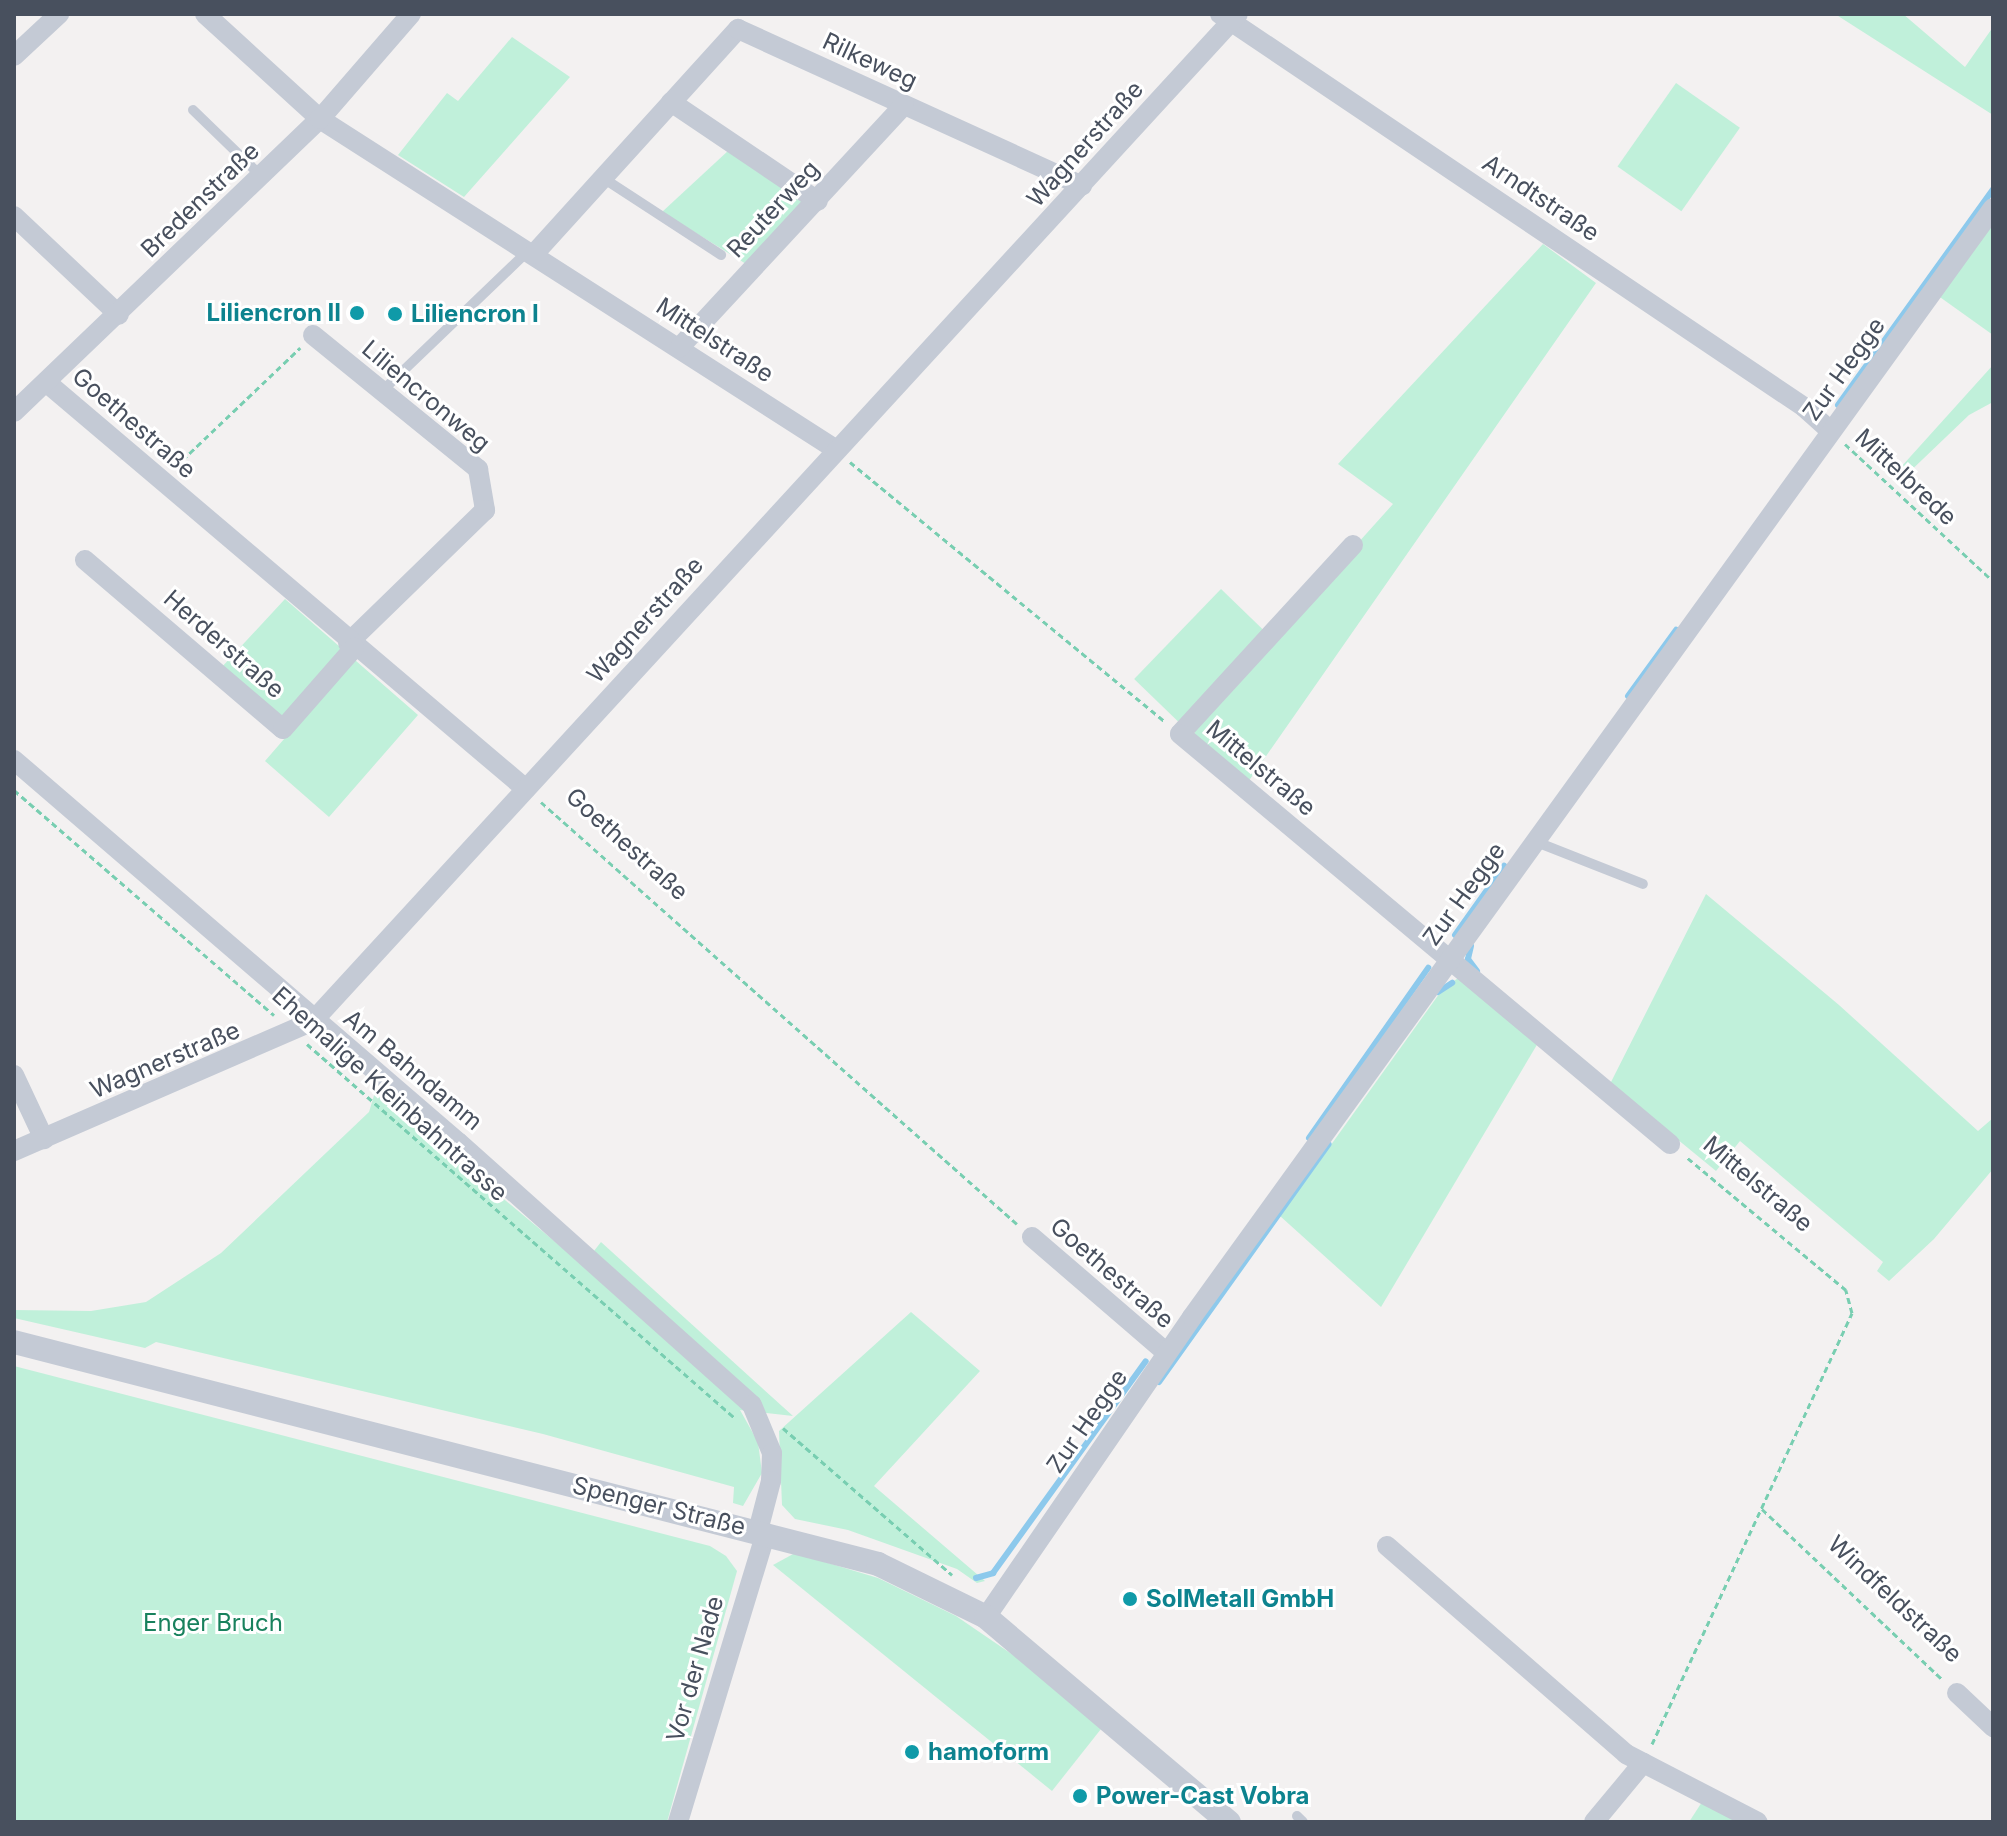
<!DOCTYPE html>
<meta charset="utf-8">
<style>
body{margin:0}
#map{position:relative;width:2007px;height:1836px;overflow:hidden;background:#f3f1f1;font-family:Inter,sans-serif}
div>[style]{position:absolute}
.green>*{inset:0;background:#c0f0da;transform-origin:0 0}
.stream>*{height:6px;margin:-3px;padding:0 3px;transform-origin:3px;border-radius:3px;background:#8dc9ec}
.path>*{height:3px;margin-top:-1.5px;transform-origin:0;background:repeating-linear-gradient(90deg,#78ceb1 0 6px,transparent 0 10px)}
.service>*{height:10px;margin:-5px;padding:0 5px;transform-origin:5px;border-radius:5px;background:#c4cad5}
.minor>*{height:20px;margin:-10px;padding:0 10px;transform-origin:10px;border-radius:10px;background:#c4cad5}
.tertiary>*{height:24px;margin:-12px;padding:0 12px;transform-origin:12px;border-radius:12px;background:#c4cad5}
.dots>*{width:22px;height:22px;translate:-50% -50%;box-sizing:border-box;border:4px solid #fff;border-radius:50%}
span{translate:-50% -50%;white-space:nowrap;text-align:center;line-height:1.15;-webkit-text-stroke:6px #fff;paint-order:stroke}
.street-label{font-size:24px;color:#48505e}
.culture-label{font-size:24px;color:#0d838f;font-weight:700}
.right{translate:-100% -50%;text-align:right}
.left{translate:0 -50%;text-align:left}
.park-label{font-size:24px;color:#18815d}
.frame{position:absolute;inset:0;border:16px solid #48505e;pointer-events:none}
</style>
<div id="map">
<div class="green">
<i style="clip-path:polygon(1835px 14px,1903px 14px,1965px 67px,1993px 27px,1993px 115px)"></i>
<i style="clip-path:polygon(512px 37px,570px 77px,464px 197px,398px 155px,447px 93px,458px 101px)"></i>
<i style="left:1676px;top:83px;width:78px;height:102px;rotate:35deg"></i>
<i style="clip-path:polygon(729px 150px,802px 199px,802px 209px,751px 267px,662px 212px)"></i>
<i style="clip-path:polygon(1993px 218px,1993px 335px,1937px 295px)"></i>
<i style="clip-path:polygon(1543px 244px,1596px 283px,1248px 782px,1194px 735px,1197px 722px,1393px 504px,1338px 464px)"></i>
<i style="clip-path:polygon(1993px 365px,1993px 402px,1969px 415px,1900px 481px,1892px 477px)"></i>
<i style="left:1221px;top:589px;width:64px;height:125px;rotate:44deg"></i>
<i style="clip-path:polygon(285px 599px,418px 715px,329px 817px,265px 761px,291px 731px,220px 669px)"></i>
<i style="clip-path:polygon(1706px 894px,1839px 1005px,1978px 1131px,1993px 1118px,1993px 1169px,1934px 1239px,1889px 1281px,1877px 1271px,1883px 1262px,1740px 1141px,1716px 1171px,1610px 1084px)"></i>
<i style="clip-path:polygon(1458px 978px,1538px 1043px,1381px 1307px,1280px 1216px,1442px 990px)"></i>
<i style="clip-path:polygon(375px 1092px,583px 1265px,601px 1242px,793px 1416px,740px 1410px,758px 1442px,762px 1473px,743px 1506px,733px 1503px,734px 1487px,543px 1434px,156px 1342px,145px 1348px,14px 1318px,14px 1310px,91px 1311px,146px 1302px,221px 1253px,369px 1112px)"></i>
<i style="clip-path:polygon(911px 1312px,980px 1371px,874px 1486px,985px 1581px,977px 1583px,957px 1569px,848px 1530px,795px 1519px,782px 1505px,779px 1431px)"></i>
<i style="clip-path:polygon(14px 1366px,710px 1546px,726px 1556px,737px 1571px,667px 1822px,14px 1822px)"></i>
<i style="clip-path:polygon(795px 1553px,878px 1578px,956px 1616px,1016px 1657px,1101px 1729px,1052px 1791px,773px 1565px)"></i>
<i style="clip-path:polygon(1702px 1802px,1743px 1822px,1689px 1822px)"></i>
</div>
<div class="stream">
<i style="left:1838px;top:405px;width:266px;rotate:-54.3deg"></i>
<i style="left:1628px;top:696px;width:82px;rotate:-54deg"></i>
<i style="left:1455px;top:935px;width:85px;rotate:-54.6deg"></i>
<i style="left:1471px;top:946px;width:13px;rotate:103deg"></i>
<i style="left:1468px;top:959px;width:15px;rotate:53deg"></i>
<i style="left:1438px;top:992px;width:17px;rotate:-33deg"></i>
<i style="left:1309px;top:1138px;width:208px;rotate:-55deg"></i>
<i style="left:1159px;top:1382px;width:292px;rotate:-54.5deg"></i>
<i style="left:976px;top:1578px;width:18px;rotate:-16deg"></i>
<i style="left:993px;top:1573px;width:261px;rotate:-54.2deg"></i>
</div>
<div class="path">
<i style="left:1845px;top:444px;width:202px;rotate:42.8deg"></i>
<i style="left:850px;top:462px;width:408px;rotate:39.5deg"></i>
<i style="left:175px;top:467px;width:173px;rotate:-43.6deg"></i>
<i style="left:14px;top:790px;width:344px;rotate:40.9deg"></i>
<i style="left:541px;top:802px;width:636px;rotate:41.56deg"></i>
<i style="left:307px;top:1044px;width:568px;rotate:41.15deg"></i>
<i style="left:783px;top:1428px;width:224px;rotate:41deg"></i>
<i style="left:1762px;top:1509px;width:248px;rotate:43.4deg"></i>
<i style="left:1652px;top:1744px;width:475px;rotate:-65.1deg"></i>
<i style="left:1852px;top:1313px;width:24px;rotate:-105deg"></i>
<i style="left:1846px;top:1290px;width:209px;rotate:-140.2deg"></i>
</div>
<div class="service">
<i style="left:193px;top:110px;width:95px;rotate:44.1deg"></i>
<i style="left:603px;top:178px;width:141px;rotate:33.1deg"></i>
<i style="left:381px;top:392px;width:202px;rotate:-43.8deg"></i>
<i style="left:1534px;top:841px;width:117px;rotate:21.5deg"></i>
<i style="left:1297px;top:1816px;width:8px;rotate:45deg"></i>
</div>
<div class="minor">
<i style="left:205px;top:14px;width:156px;rotate:42.4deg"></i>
<i style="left:320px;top:119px;width:612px;rotate:32.65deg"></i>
<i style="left:1220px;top:14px;width:704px;rotate:33.94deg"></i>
<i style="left:1804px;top:407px;width:36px;rotate:42deg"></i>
<i style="left:14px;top:56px;width:62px;rotate:-43deg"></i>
<i style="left:671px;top:102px;width:177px;rotate:34deg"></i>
<i style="left:14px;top:216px;width:144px;rotate:43.3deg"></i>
<i style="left:534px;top:254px;width:304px;rotate:-47.8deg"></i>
<i style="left:738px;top:29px;width:378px;rotate:24.5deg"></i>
<i style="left:313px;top:335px;width:213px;rotate:39.1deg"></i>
<i style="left:478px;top:469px;width:42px;rotate:80.3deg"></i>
<i style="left:485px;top:510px;width:191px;rotate:135.8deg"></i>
<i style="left:679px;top:348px;width:331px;rotate:-47.2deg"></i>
<i style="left:46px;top:382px;width:629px;rotate:40.3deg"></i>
<i style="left:14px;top:412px;width:424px;rotate:-43.8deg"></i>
<i style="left:320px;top:119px;width:139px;rotate:-49.1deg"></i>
<i style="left:1353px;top:545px;width:256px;rotate:132.5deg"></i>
<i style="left:1180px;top:734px;width:639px;rotate:39.92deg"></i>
<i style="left:85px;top:560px;width:260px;rotate:40.5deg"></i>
<i style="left:283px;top:729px;width:108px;rotate:-48.8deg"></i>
<i style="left:14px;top:760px;width:586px;rotate:40.71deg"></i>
<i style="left:458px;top:1142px;width:394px;rotate:41.8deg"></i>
<i style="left:752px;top:1405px;width:52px;rotate:67.4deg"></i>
<i style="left:772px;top:1453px;width:28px;rotate:92deg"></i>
<i style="left:771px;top:1481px;width:52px;rotate:104.6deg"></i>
<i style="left:14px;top:1075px;width:71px;rotate:64.9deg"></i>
<i style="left:14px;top:1151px;width:326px;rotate:-23.5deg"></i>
<i style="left:313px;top:1021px;width:1367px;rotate:-47.43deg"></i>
<i style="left:1032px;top:1237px;width:178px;rotate:40.7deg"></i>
<i style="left:1387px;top:1546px;width:317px;rotate:41deg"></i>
<i style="left:1626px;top:1754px;width:148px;rotate:27.3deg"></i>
<i style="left:986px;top:1617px;width:364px;rotate:-55.5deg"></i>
<i style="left:1192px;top:1317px;width:1368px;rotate:-54.16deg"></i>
<i style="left:1957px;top:1693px;width:50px;rotate:43.4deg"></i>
<i style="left:678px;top:1822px;width:302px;rotate:-73.1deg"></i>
<i style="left:1594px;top:1822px;width:77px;rotate:-50.3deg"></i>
</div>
<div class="tertiary">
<i style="left:14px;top:1342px;width:892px;rotate:14.41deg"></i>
<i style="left:878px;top:1564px;width:120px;rotate:26.1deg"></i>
<i style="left:986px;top:1617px;width:318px;rotate:40.2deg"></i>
</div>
<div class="dots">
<i style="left:357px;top:313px;background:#0f9aa8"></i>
<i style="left:395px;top:314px;background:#0f9aa8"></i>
<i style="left:1130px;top:1599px;background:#0f9aa8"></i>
<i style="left:912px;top:1752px;background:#0f9aa8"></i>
<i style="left:1080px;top:1796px;background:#0f9aa8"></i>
</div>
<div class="street-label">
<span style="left:870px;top:61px;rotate:25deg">Rilkeweg</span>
<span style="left:1085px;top:144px;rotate:-48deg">Wagnerstraße</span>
<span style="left:1541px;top:198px;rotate:34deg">Arndtstraße</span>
<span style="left:200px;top:200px;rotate:-44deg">Bredenstraße</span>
<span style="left:773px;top:209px;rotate:-47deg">Reuterweg</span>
<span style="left:715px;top:340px;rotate:33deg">Mittelstraße</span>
<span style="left:1844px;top:369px;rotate:-54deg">Zur Hegge</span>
<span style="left:426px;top:396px;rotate:40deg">Liliencronweg</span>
<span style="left:134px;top:423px;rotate:41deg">Goethestraße</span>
<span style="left:1906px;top:477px;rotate:43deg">Mittelbrede</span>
<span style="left:645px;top:620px;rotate:-48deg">Wagnerstraße</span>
<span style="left:224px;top:644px;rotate:41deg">Herderstraße</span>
<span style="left:1261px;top:768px;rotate:40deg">Mittelstraße</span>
<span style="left:627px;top:844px;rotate:42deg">Goethestraße</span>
<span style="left:1464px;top:894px;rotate:-54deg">Zur Hegge</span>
<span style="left:165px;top:1060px;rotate:-23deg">Wagnerstraße</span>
<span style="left:413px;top:1070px;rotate:40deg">Am Bahndamm</span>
<span style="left:390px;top:1094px;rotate:42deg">Ehemalige Kleinbahntrasse</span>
<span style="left:1758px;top:1184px;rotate:40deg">Mittelstraße</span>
<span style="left:1112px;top:1273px;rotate:41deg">Goethestraße</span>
<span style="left:1087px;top:1421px;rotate:-55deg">Zur Hegge</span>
<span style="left:659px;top:1506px;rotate:14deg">Spenger Straße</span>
<span style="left:1895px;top:1599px;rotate:43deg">Windfeldstraße</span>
<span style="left:695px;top:1669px;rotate:-74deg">Vor der Nade</span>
</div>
<div class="culture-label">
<span class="right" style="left:341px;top:313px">Liliencron II</span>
<span class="left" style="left:411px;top:314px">Liliencron I</span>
<span class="left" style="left:1146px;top:1599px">SolMetall GmbH</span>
<span class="left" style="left:928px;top:1752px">hamoform</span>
<span class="left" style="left:1096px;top:1796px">Power-Cast Vobra</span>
</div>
<div class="park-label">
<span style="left:213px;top:1623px">Enger Bruch</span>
</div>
<div class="frame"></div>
</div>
